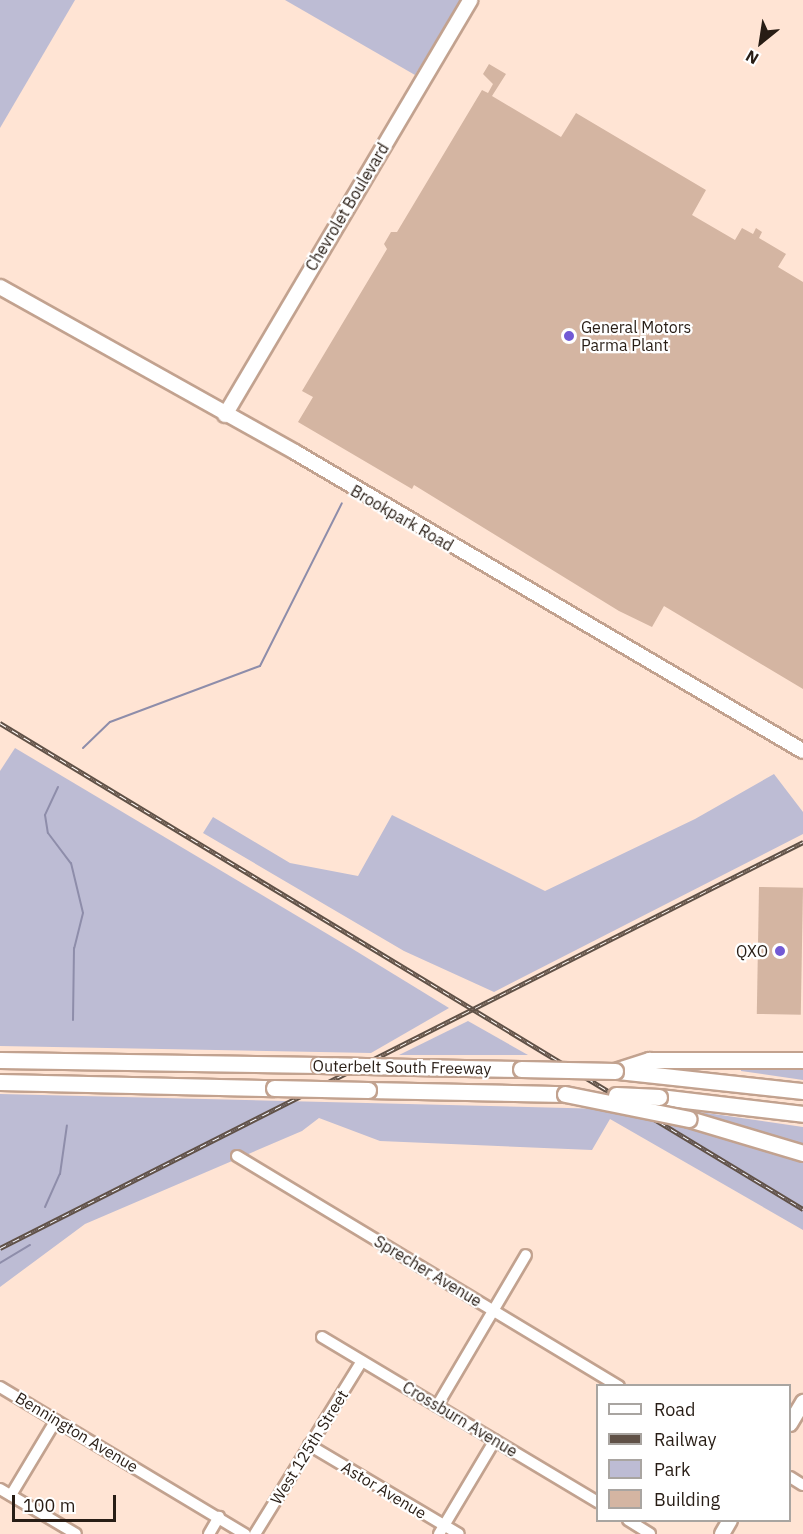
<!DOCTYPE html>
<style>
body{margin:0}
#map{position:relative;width:803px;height:1534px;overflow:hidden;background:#ffe4d4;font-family:"IBM Plex Sans",sans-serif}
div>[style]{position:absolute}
.green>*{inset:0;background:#bdbcd4}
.stream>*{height:2px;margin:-1px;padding:0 1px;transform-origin:1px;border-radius:1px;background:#8e8daa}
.building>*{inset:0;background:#d4b5a2;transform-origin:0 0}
.roads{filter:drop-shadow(2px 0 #c2a28f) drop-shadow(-2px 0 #c2a28f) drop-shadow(0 2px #c2a28f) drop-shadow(0 -2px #c2a28f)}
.minor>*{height:10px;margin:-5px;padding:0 5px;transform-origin:5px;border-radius:5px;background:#fff}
.major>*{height:14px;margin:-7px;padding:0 7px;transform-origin:7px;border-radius:7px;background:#fff}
.highway>*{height:15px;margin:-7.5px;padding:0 7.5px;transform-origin:7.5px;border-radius:7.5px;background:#fff}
.rail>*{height:4.5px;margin-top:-2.25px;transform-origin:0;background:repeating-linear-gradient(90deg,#fff 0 7px,#605147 0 14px);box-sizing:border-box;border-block:2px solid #605147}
.bridges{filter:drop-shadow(2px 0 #c2a28f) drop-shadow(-2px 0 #c2a28f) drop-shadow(0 2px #c2a28f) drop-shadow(0 -2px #c2a28f)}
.highway-bridge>*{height:15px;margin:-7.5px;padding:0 7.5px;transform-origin:7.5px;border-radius:7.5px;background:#fff}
.dots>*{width:16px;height:16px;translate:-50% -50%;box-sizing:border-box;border:3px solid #fff;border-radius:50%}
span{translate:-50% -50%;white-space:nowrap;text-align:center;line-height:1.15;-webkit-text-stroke:4.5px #fff;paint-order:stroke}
.street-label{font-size:16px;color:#281d15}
.poi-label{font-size:16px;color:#281d15}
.left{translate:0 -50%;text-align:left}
.right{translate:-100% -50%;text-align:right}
.legend{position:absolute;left:596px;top:1384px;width:195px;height:138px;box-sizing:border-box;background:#fff;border:2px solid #a9a5a1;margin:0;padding:8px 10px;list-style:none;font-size:18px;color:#281d15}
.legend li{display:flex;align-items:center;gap:12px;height:30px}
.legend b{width:30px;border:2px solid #a9a5a1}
.north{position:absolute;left:731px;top:12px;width:60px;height:60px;-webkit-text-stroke:4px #fff;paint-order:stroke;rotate:210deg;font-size:16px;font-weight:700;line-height:24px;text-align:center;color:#281d15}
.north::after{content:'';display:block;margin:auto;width:21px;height:27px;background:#281d15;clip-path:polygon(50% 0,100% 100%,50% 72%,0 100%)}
.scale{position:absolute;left:12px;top:1495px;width:104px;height:27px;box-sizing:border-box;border:3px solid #281d15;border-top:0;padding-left:8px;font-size:18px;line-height:21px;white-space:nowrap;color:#281d15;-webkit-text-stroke:4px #fff;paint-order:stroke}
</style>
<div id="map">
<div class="green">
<i style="clip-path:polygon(0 0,75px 0,0 128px)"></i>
<i style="clip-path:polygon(285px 0,461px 0,415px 75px)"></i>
<i style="clip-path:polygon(15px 748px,351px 948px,449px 1008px,371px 1053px,0 1046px,0 771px)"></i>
<i style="clip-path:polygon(774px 774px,803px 812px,803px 834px,494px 992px,404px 951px,203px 833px,213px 817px,290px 863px,358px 876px,392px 815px,545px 891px,695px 819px)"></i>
<i style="clip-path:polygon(468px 1021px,528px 1055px,399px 1055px)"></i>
<i style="clip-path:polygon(803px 1064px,803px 1080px,741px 1071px,741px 1067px)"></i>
<i style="clip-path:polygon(0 1094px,607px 1109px,689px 1125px,803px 1160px,803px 1230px,610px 1119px,592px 1150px,380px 1141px,319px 1118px,302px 1131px,85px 1224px,0 1287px)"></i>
<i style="clip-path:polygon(686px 1110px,803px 1127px,803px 1149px,691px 1116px)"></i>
</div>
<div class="stream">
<i style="left:83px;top:748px;width:37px;rotate:-44deg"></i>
<i style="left:110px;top:722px;width:160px;rotate:-20.5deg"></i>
<i style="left:260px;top:666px;width:182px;rotate:-63.3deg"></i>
<i style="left:58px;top:787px;width:31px;rotate:115deg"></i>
<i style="left:45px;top:815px;width:18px;rotate:81deg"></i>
<i style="left:48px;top:833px;width:38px;rotate:53deg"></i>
<i style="left:71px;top:863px;width:51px;rotate:76.5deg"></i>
<i style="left:83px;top:913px;width:36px;rotate:104deg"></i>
<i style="left:74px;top:948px;width:72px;rotate:90.8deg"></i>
<i style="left:45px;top:1207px;width:36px;rotate:-66deg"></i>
<i style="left:60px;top:1174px;width:49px;rotate:-81.9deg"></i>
<i style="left:0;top:1263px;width:35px;rotate:-31deg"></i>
</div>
<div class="building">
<i style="clip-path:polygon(489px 64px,506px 74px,492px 96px,561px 137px,576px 113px,706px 190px,692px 215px,735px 240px,742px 228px,753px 234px,756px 228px,762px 232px,759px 238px,786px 254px,778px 267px,803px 282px,803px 689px,664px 606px,652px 627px,619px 611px,414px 485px,412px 489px,298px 422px,313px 397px,302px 391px,387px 249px,384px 244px,391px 232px,397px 232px,482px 90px,488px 93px,493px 84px,483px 74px)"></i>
<i style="left:759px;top:887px;width:44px;height:127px;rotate:1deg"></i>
</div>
<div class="roads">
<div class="minor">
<i style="left:237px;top:1156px;width:446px;rotate:31.1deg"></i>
<i style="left:322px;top:1337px;width:322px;rotate:30.9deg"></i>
<i style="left:0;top:1387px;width:286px;rotate:31deg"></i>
<i style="left:437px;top:1406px;width:175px;rotate:-59.5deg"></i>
<i style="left:309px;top:1445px;width:174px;rotate:30.7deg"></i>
<i style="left:790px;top:1477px;width:15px;rotate:32deg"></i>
<i style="left:0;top:1489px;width:88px;rotate:30.6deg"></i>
<i style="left:11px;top:1495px;width:87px;rotate:-59deg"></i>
<i style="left:628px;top:1520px;width:26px;rotate:32deg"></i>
<i style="left:209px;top:1534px;width:20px;rotate:-60deg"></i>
<i style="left:255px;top:1534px;width:203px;rotate:-58.3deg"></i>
<i style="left:439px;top:1534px;width:109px;rotate:-59.2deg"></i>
</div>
<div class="major">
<i style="left:0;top:287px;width:338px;rotate:29.2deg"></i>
<i style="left:295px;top:452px;width:589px;rotate:30.48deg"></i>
<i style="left:225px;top:415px;width:482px;rotate:-59.4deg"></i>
<i style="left:790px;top:1424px;width:26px;rotate:-59deg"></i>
<i style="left:722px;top:1534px;width:16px;rotate:-60deg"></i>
</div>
<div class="highway">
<i style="left:0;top:1060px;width:319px;rotate:0.9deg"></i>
<i style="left:413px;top:1067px;width:108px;rotate:1.1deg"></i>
<i style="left:615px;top:1071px;width:36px;rotate:-18deg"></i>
<i style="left:649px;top:1060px;width:154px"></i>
<i style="left:618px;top:1071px;width:186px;rotate:6.2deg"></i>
<i style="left:0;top:1082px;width:274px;rotate:1.3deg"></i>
<i style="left:368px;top:1090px;width:197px;rotate:1.2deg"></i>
<i style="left:659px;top:1097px;width:145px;rotate:6.7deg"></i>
<i style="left:689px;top:1119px;width:119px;rotate:16.6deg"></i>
</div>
</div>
<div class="rail">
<i style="left:0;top:723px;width:939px;rotate:31.18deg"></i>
<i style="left:0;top:1248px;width:900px;rotate:-26.82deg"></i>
</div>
<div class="bridges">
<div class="highway-bridge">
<i style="left:319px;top:1065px;width:94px;rotate:1.2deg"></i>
<i style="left:521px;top:1069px;width:94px;rotate:1.2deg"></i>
<i style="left:274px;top:1088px;width:94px;rotate:1.2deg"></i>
<i style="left:565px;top:1094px;width:126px;rotate:11.4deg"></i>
<i style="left:616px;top:1095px;width:43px;rotate:2.7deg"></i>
</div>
</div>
<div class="dots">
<i style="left:569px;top:336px;background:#725ad5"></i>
<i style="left:780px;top:951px;background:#725ad5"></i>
</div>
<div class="street-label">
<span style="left:347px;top:207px;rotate:-59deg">Chevrolet Boulevard</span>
<span style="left:402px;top:518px;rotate:30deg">Brookpark Road</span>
<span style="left:402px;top:1067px;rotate:1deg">Outerbelt South Freeway</span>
<span style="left:428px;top:1271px;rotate:31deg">Sprecher Avenue</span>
<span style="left:460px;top:1419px;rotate:31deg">Crossburn Avenue</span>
<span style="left:77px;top:1432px;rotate:31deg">Bennington Avenue</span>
<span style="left:309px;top:1447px;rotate:-58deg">West 125th Street</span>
<span style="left:384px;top:1490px;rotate:31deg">Astor Avenue</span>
</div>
<div class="poi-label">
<span class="left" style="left:581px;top:336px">General Motors<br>Parma Plant</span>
<span class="right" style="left:768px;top:951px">QXO</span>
</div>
<ul class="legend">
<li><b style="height:8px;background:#fff"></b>Road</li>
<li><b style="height:8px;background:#605147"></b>Railway</li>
<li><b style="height:16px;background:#bdbcd4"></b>Park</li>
<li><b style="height:16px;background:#d4b5a2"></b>Building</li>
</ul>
<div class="north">N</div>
<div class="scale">100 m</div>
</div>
